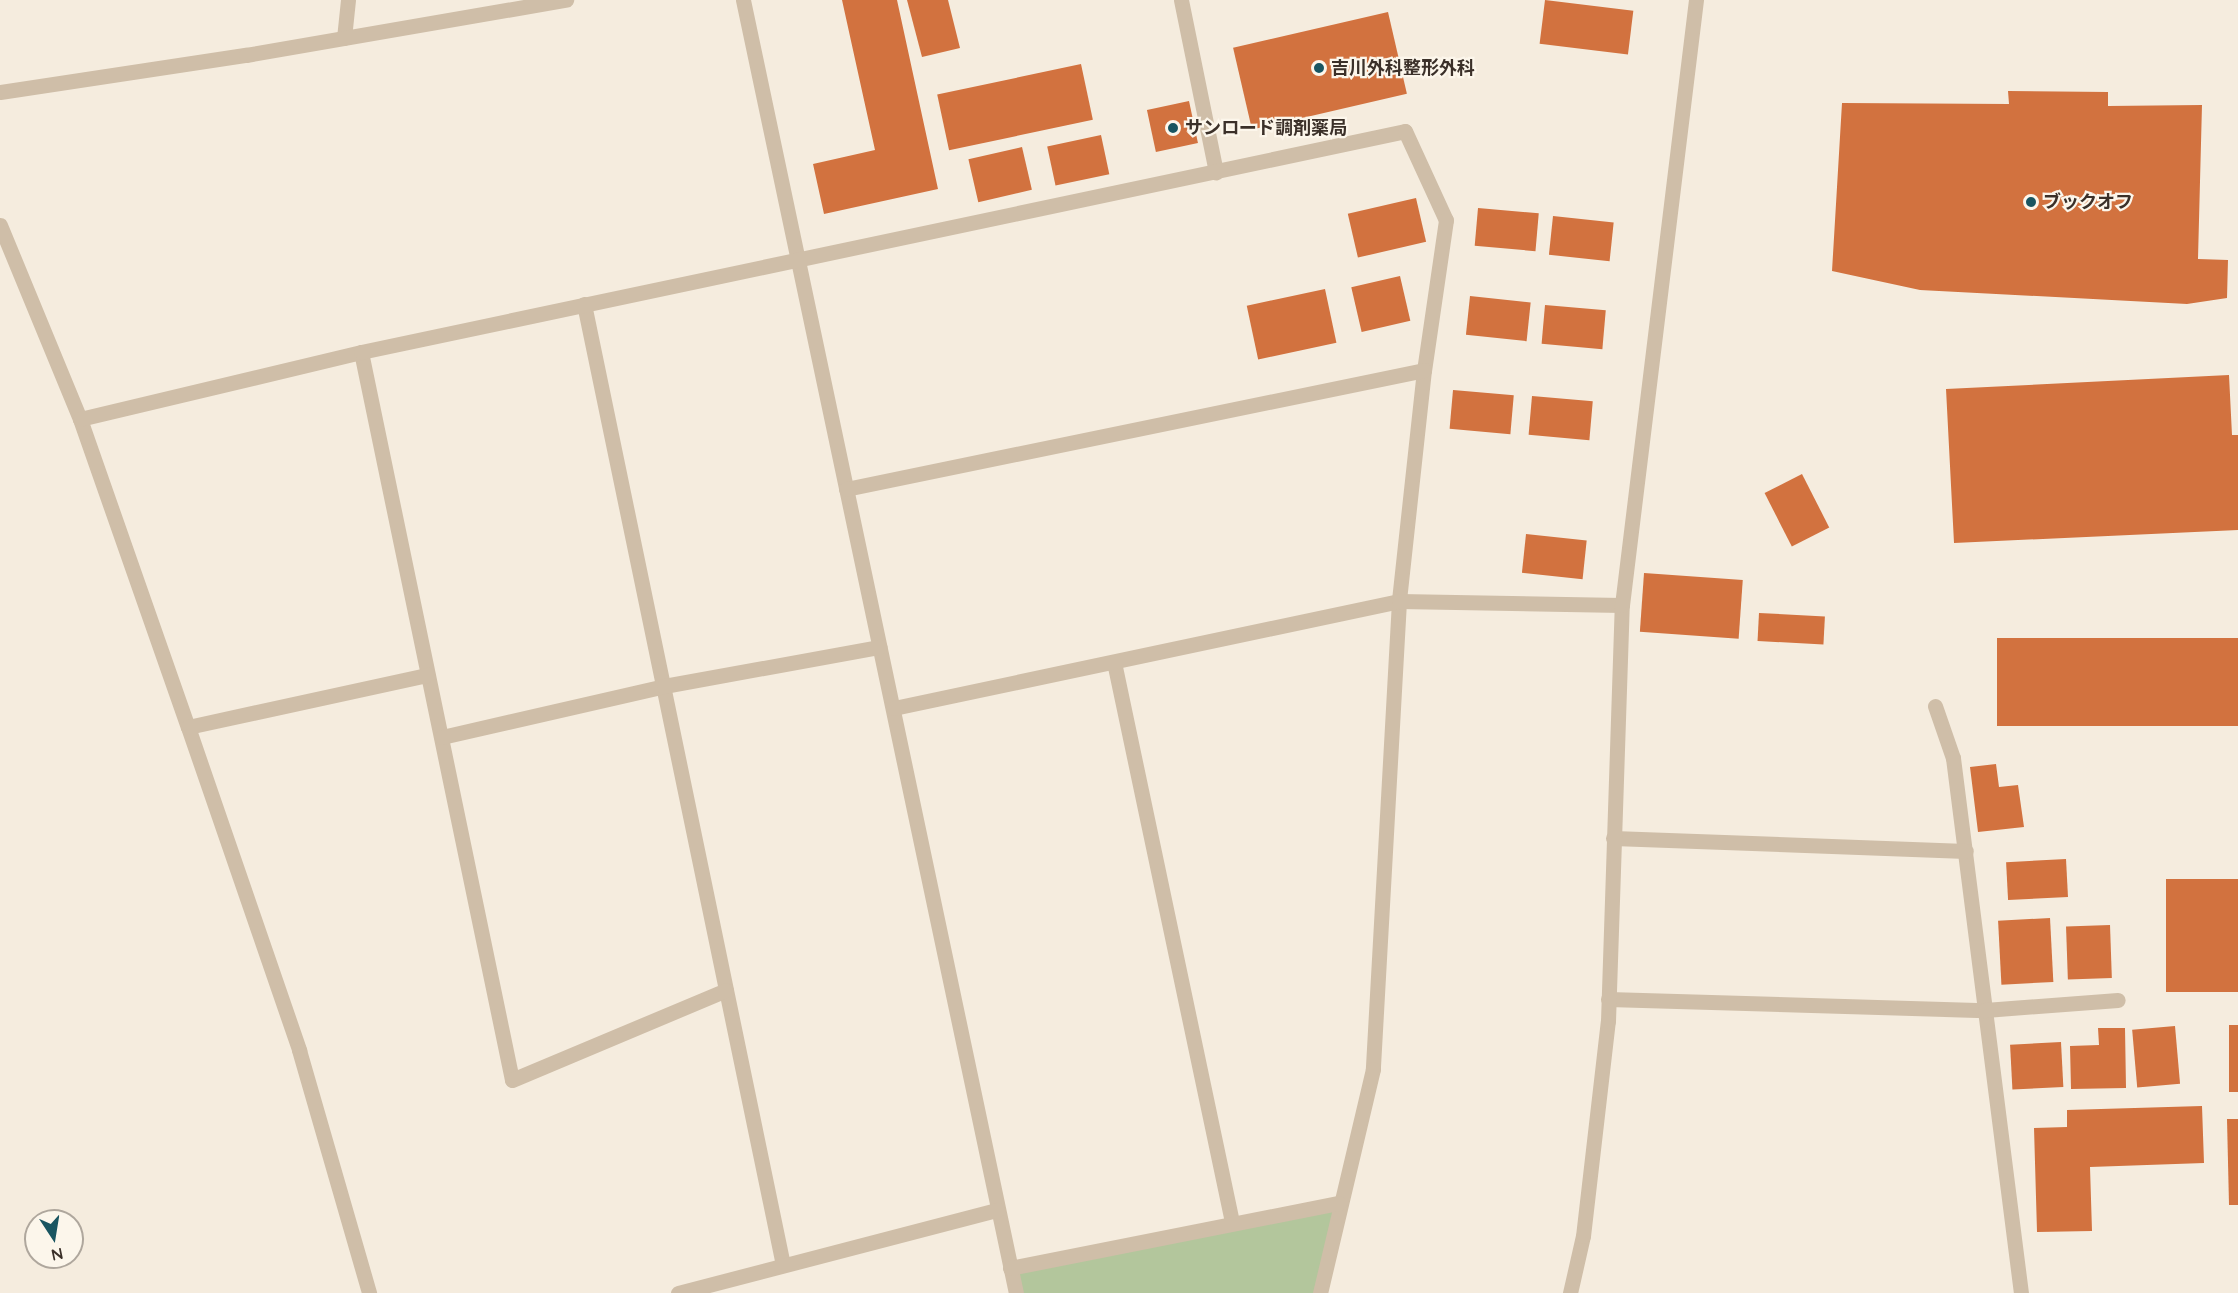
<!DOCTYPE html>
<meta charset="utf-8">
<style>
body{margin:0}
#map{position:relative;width:2238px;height:1293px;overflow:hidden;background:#f5ecde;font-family:Quicksand,"Noto Sans JP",sans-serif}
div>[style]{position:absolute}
.green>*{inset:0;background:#b3c69c}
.building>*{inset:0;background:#d2723f;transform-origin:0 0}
.minor>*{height:15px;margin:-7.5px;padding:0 7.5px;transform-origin:7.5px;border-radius:7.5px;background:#cfbea8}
.dots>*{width:16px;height:16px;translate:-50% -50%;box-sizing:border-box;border:3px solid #fcf6eb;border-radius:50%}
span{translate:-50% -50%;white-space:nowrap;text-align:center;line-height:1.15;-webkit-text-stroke:4.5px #fcf6eb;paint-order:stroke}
.poi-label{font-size:18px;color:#3b3029;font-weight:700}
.left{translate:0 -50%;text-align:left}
.north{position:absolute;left:24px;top:1209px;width:60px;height:60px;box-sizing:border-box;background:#fcf6eb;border:2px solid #afa79d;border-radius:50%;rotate:168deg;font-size:16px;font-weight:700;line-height:24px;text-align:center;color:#3b3029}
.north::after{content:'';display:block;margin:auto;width:21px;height:27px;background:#195561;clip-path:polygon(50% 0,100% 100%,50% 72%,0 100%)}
</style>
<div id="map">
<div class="green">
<i style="clip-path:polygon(1339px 1203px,1320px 1293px,1016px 1293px,1010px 1268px)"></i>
</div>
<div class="building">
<i style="clip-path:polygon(842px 0,897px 0,938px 189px,824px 214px,813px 164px,875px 150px)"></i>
<i style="clip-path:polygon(907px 0,948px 0,960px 48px,922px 57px)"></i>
<i style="left:1545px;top:0;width:89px;height:44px;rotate:7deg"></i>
<i style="left:1388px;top:12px;width:84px;height:159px;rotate:77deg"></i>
<i style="left:1081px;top:64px;width:57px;height:147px;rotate:78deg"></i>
<i style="clip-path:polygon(2008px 91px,2108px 92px,2108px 106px,2202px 105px,2198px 259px,2228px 260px,2227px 298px,2187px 304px,1920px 290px,1832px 271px,1842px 103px,2009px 104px)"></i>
<i style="left:1189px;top:101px;width:43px;height:43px;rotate:78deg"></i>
<i style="left:1101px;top:135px;width:40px;height:55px;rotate:78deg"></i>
<i style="left:1022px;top:147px;width:44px;height:55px;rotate:77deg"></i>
<i style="left:1416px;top:198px;width:45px;height:70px;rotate:77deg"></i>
<i style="left:1478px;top:208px;width:61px;height:38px;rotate:5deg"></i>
<i style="left:1553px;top:216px;width:61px;height:39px;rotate:6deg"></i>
<i style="left:1400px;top:276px;width:46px;height:50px;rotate:77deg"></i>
<i style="left:1325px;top:289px;width:55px;height:80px;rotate:78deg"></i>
<i style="left:1470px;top:296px;width:61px;height:39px;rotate:6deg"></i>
<i style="left:1545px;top:305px;width:61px;height:39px;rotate:5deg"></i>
<i style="clip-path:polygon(2229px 375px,2232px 435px,2238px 435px,2238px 530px,1954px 543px,1946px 389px)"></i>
<i style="left:1453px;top:390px;width:61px;height:39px;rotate:5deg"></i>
<i style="left:1532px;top:396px;width:61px;height:39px;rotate:5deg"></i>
<i style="left:1802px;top:474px;width:60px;height:42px;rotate:63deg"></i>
<i style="left:1526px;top:534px;width:61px;height:39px;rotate:6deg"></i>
<i style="left:1644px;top:573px;width:99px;height:59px;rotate:4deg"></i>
<i style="left:1759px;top:613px;width:66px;height:28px;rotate:3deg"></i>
<i style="left:1997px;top:638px;width:241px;height:88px"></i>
<i style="clip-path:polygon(1996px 764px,1999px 787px,2018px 785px,2024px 827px,1978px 832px,1970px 767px)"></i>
<i style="left:2066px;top:859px;width:38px;height:60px;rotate:87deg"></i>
<i style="left:2238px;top:879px;width:113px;height:72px;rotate:90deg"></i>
<i style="left:2050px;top:918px;width:64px;height:52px;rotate:87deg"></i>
<i style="left:2110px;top:925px;width:53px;height:44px;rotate:88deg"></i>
<i style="left:2229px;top:1025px;width:9px;height:67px"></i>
<i style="left:2175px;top:1026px;width:58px;height:43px;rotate:85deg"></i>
<i style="clip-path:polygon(2098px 1028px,2125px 1028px,2126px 1088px,2071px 1089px,2070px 1046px,2099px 1045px)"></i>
<i style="left:2061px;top:1042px;width:45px;height:51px;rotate:87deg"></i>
<i style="clip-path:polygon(2202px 1106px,2204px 1163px,2090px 1167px,2092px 1231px,2037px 1232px,2034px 1128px,2067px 1127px,2067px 1110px)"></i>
<i style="clip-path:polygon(2227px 1119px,2238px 1119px,2238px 1205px,2229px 1205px)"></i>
</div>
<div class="minor">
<i style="left:743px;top:0;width:1322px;rotate:78.08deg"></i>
<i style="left:1181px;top:0;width:176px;rotate:78.5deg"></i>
<i style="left:344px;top:38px;width:38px;rotate:-84deg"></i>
<i style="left:0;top:92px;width:249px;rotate:-8.6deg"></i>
<i style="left:246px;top:55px;width:325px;rotate:-9.8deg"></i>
<i style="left:0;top:225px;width:210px;rotate:67.6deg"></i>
<i style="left:80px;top:419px;width:326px;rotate:70.7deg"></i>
<i style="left:188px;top:727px;width:342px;rotate:71deg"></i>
<i style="left:299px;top:1050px;width:253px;rotate:73.9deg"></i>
<i style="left:584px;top:304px;width:981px;rotate:78.3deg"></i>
<i style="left:361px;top:352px;width:743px;rotate:78.28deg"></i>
<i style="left:512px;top:1080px;width:232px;rotate:-22.8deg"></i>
<i style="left:80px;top:419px;width:289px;rotate:-13.4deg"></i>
<i style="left:361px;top:352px;width:1067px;rotate:-11.95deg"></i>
<i style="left:1405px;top:131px;width:98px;rotate:65.3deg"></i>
<i style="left:1446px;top:220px;width:152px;rotate:98.3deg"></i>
<i style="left:1424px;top:370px;width:232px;rotate:96.2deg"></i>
<i style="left:1399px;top:601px;width:469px;rotate:93.2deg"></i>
<i style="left:1373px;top:1069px;width:230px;rotate:103.3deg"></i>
<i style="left:846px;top:489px;width:590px;rotate:-11.63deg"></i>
<i style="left:1114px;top:662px;width:572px;rotate:78.1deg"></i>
<i style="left:1935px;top:706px;width:55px;rotate:70.9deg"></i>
<i style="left:1953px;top:758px;width:539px;rotate:82.76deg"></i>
<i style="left:894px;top:708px;width:516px;rotate:-11.96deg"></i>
<i style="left:1399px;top:601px;width:223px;rotate:1deg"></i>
<i style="left:188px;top:727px;width:245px;rotate:-12.3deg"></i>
<i style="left:442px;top:737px;width:228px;rotate:-12.9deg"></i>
<i style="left:664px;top:686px;width:219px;rotate:-10.3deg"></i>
<i style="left:1613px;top:838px;width:353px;rotate:2.1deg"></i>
<i style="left:1608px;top:999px;width:377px;rotate:1.7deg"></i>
<i style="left:1985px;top:1010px;width:133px;rotate:-4.3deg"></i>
<i style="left:1010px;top:1268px;width:335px;rotate:-11.2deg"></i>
<i style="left:678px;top:1293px;width:330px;rotate:-14.6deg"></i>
<i style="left:1570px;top:1293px;width:58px;rotate:-77.2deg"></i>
<i style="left:1583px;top:1236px;width:216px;rotate:-83.4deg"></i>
<i style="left:1608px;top:1021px;width:416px;rotate:-88.1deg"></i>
<i style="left:1622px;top:605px;width:610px;rotate:-83.03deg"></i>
</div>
<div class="dots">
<i style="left:1319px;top:68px;background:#195561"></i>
<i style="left:1173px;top:128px;background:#195561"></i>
<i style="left:2031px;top:202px;background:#195561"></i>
</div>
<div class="poi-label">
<span class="left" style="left:1331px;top:68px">吉川外科整形外科</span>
<span class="left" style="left:1185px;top:128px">サンロード調剤薬局</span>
<span class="left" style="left:2043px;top:202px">ブックオフ</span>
</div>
<div class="north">N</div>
</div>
